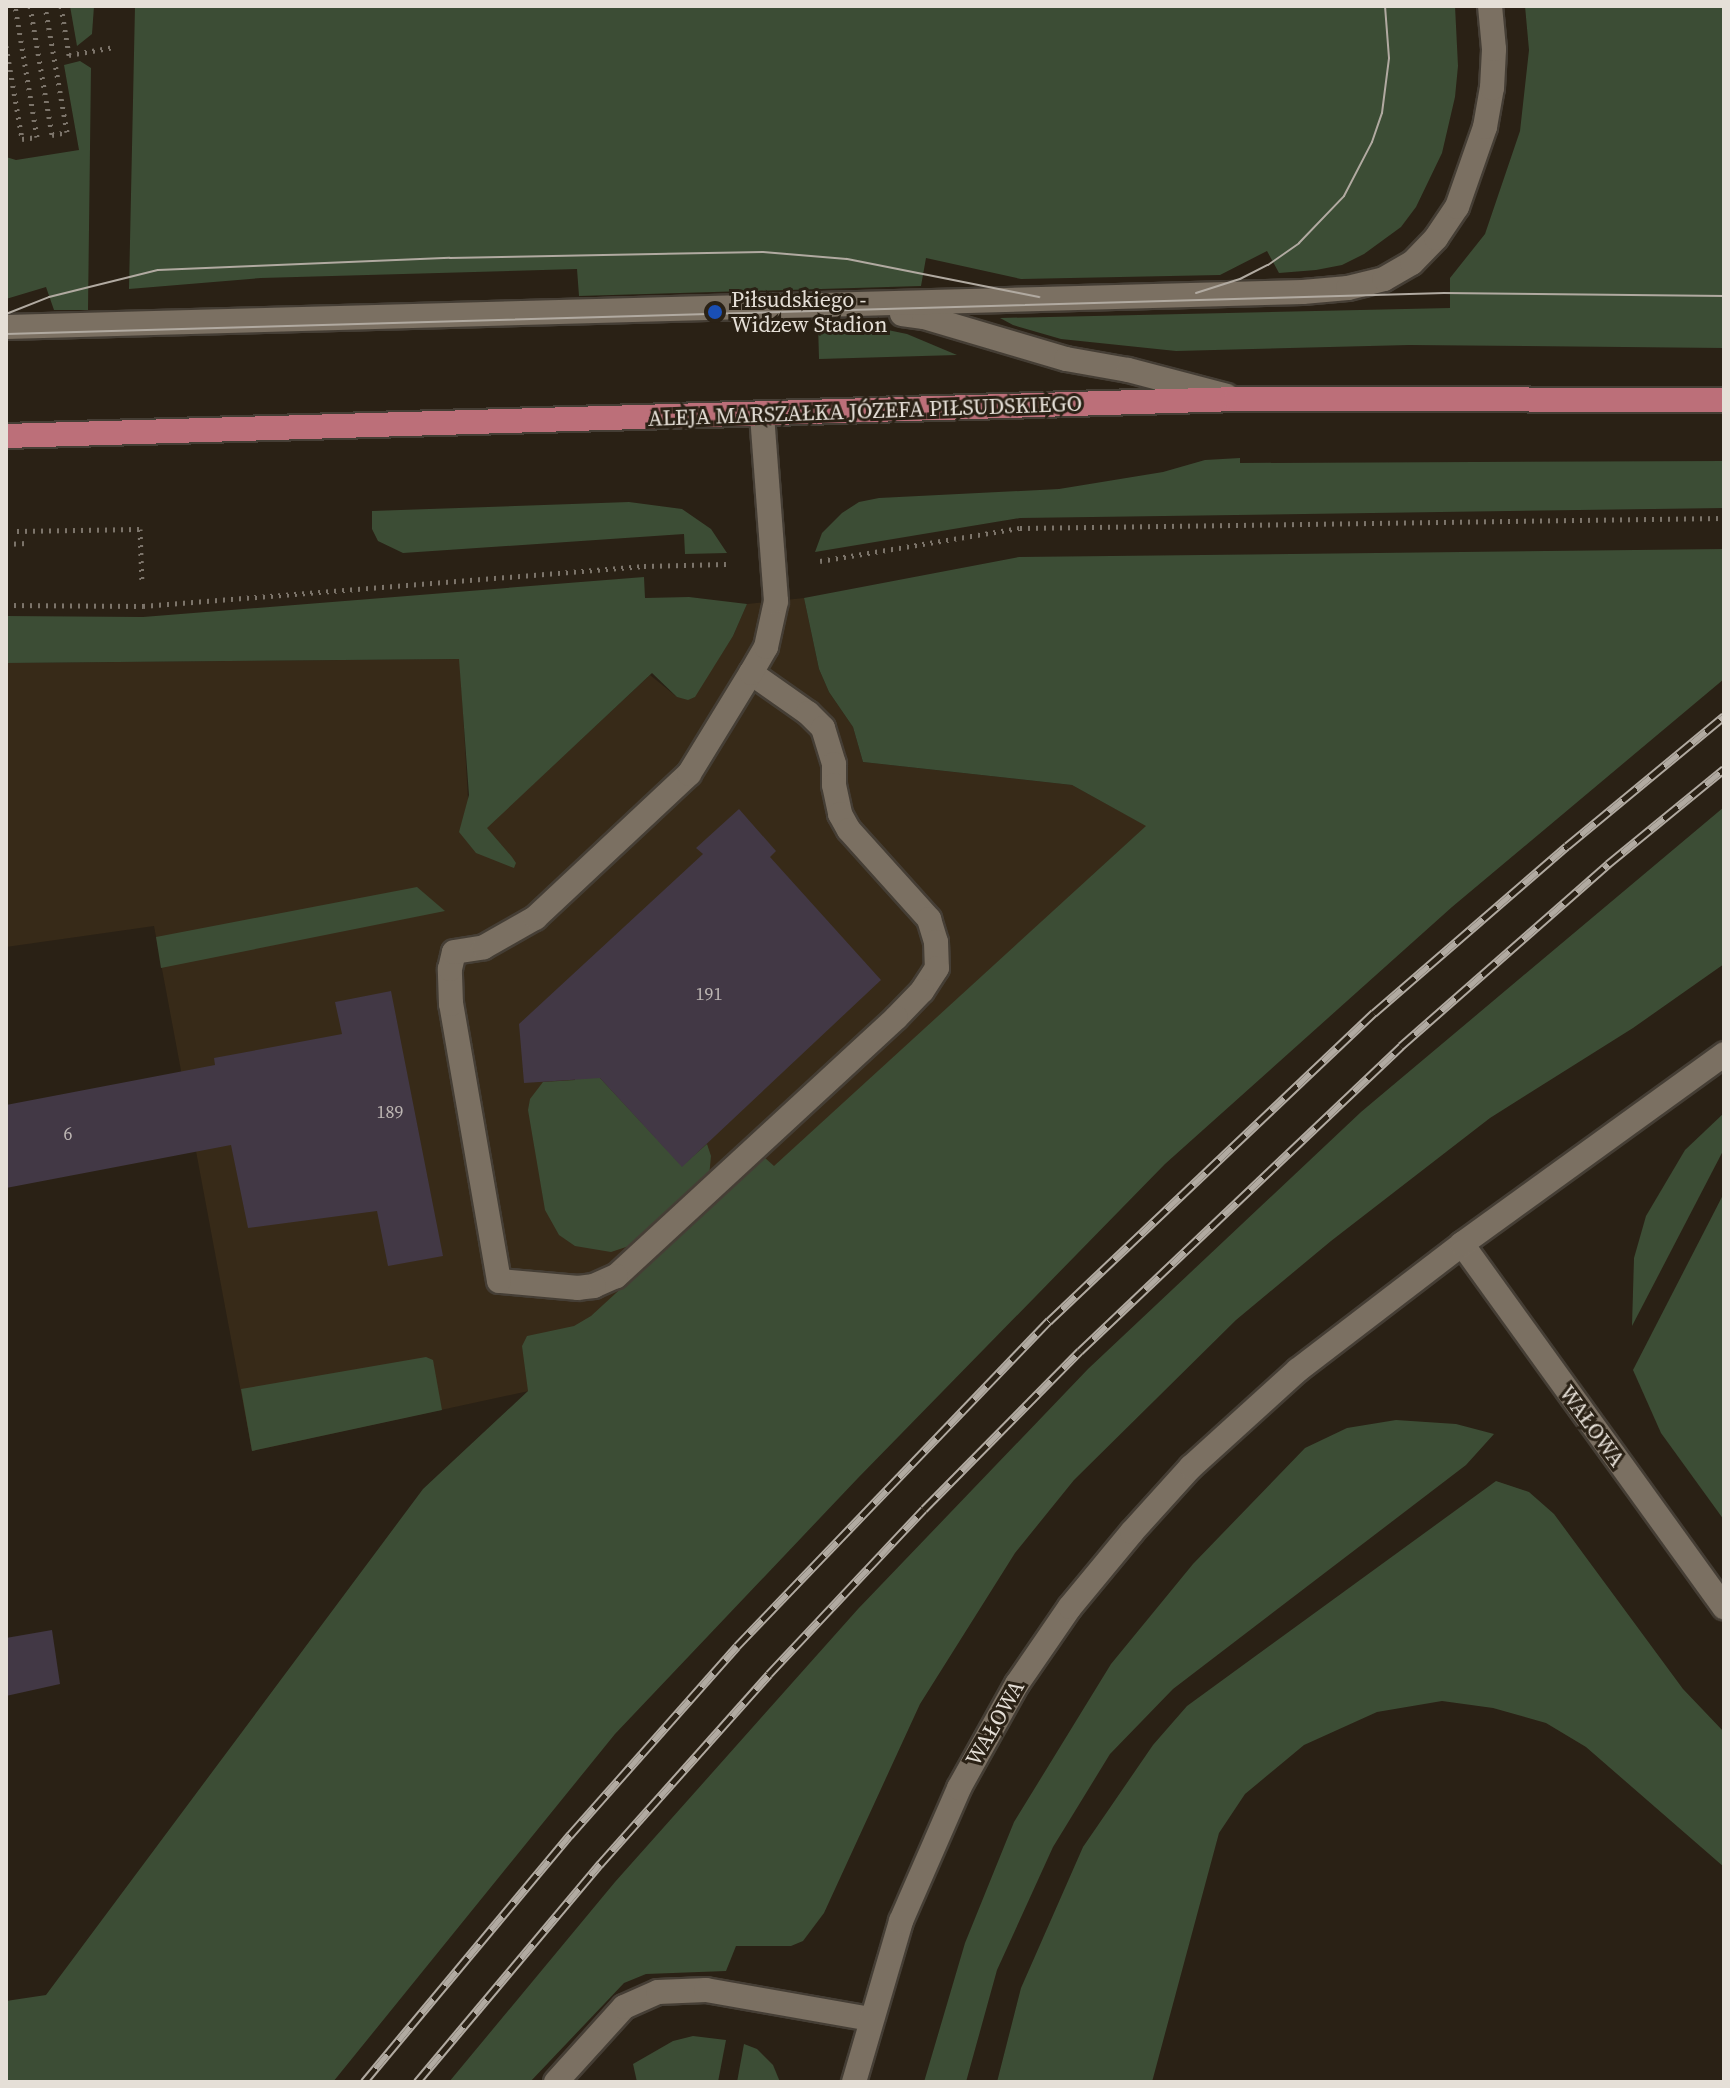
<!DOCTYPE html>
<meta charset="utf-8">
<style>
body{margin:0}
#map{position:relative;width:1730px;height:2088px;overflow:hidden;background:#2a2115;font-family:"Source Serif 4",serif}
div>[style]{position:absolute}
.built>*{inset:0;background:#372a18}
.green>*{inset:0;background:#3c4d35}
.building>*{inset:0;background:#423845}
.path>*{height:5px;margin-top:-2.5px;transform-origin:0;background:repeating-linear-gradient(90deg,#7c746a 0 2px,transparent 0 8px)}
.roads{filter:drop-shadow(2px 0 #453e35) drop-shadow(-2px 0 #453e35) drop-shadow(0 2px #453e35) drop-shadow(0 -2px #453e35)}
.minor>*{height:24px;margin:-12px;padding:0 12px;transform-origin:12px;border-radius:12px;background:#7b7062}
.major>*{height:24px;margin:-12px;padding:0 12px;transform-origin:12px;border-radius:12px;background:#bc6f79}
.tram>*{height:2px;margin:-1px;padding:0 1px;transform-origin:1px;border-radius:1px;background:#b1aaa1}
.rail>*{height:9px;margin-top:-4.5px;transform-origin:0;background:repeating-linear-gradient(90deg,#2a2115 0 18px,#b1aaa1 0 36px);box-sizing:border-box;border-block:2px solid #b1aaa1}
.dots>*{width:22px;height:22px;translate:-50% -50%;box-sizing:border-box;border:4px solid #2a2115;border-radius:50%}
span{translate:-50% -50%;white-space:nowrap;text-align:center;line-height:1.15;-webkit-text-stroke:6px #2a2115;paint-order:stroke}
.number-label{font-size:18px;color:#bcb5b2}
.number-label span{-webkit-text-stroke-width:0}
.poi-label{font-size:22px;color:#e5dfd7}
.left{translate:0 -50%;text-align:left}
.street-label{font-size:22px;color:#e5dfd7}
.frame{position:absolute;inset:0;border:8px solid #e5dfd7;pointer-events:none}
</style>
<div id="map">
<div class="built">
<i style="clip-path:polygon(804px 598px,819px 669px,829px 692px,853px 727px,863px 762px,1072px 785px,1147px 826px,529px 1391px,252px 1451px,154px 926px,6px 947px,6px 663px,460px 659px,468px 799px,486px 828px,650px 675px,677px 697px,693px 698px,733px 636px,747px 604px)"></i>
</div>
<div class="green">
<i style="clip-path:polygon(70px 6px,94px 6px,92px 34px,77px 46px)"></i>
<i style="clip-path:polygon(135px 6px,1455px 6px,1458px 66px,1455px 97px,1442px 153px,1416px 207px,1401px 227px,1364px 254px,1342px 265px,1316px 270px,1279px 273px,1267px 251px,1220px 275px,1021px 279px,926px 258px,921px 286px,579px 296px,577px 269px,261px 278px,129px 289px)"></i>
<i style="clip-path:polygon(1525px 6px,1724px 6px,1724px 348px,1409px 345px,1176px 351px,1061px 339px,1013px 325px,1000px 318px,1450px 308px,1450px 278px,1485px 234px,1520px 131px,1529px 50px)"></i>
<i style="clip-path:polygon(80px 61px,91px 68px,88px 310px,54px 310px,46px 287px,6px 299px,6px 157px,16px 160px,79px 150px,64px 65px)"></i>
<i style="clip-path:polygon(818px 323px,878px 328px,907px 334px,957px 355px,819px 359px)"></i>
<i style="clip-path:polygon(1240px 458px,1240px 463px,1724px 461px,1724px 508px,1020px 518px,815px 552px,822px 533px,842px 513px,859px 502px,879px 498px,1059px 489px,1163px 472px,1205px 460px)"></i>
<i style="clip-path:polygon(629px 502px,682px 509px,711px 529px,727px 553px,685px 554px,684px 534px,403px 553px,378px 541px,372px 529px,372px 511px)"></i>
<i style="clip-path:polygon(1724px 549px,1724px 679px,1452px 907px,1165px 1164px,858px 1478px,615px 1734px,333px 2082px,6px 2082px,6px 2001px,46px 1995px,423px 1489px,528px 1391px,522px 1346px,527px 1336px,574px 1326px,591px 1316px,764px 1157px,774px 1166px,1146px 826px,1072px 785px,863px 762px,853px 727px,829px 692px,819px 669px,804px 598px,1019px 557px)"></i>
<i style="clip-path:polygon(644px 577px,645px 598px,689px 597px,747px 604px,733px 636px,695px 697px,688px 700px,677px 697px,652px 673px,487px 828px,512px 857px,516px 863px,514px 868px,476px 853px,459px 832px,469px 795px,459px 659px,6px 663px,6px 616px,143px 617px)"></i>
<i style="clip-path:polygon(1724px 807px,1724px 964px,1633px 1028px,1490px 1118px,1331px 1241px,1236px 1320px,1074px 1480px,1015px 1553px,920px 1704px,824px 1913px,803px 1941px,791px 1946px,736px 1946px,726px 1971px,646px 1974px,624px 1983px,530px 2082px,449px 2082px,615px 1882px,858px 1609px,1088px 1369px,1361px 1112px)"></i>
<i style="clip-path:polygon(417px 887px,445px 911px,161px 968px,156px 937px)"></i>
<i style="clip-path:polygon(572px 1048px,682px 1166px,707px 1144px,711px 1156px,709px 1177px,638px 1243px,611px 1252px,575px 1246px,559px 1235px,545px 1210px,528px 1110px,530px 1099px,543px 1082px,575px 1080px)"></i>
<i style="clip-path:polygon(1724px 1113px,1724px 1149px,1632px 1326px,1634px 1258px,1646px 1216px,1685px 1150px)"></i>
<i style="clip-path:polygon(1724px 1193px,1724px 1520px,1661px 1433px,1633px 1370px)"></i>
<i style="clip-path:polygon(426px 1357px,433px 1360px,442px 1410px,252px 1451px,241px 1389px)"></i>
<i style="clip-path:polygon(1396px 1420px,1456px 1424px,1494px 1434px,1466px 1465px,1173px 1689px,1110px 1754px,1053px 1847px,997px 1970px,966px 2082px,924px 2082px,965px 1943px,1014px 1822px,1111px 1664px,1193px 1564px,1305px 1448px,1347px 1428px)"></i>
<i style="clip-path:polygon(1496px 1481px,1529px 1492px,1554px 1514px,1683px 1689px,1724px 1732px,1724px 1867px,1586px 1747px,1546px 1723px,1493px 1708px,1442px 1701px,1377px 1712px,1304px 1745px,1245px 1794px,1219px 1833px,1152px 2082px,997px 2082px,1021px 1988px,1083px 1847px,1153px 1745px,1187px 1706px)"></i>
<i style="clip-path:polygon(693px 2036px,726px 2040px,718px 2082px,637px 2082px,633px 2064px,673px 2041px)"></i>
<i style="clip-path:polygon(744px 2044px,757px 2049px,773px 2065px,780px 2082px,737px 2082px)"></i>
</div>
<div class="building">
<i style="clip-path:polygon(739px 809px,776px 851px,770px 857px,881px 980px,682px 1167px,600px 1078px,524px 1083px,519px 1024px,703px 854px,696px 848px)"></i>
<i style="clip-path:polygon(391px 991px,443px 1256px,388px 1266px,377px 1211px,248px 1228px,231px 1145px,6px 1188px,6px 1105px,215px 1065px,214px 1058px,342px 1034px,335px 1002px)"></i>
<i style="clip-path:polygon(52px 1630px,60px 1684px,6px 1696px,6px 1638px)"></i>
</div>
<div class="path">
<i style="left:30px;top:6px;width:131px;rotate:80.3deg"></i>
<i style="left:52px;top:135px;width:15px;rotate:-11deg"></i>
<i style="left:67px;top:132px;width:128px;rotate:-99.9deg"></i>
<i style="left:61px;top:6px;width:50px;rotate:80.7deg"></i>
<i style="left:69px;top:55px;width:46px;rotate:-10.1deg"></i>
<i style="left:6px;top:46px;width:94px;rotate:80.2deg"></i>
<i style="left:22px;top:139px;width:15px;rotate:-8deg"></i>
<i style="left:37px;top:137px;width:133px;rotate:-99.5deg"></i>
<i style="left:17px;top:531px;width:123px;rotate:-0.9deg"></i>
<i style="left:140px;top:529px;width:54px;rotate:87.9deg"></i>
<i style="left:6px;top:544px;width:21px;rotate:-3deg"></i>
<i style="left:820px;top:561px;width:203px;rotate:-9.4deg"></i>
<i style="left:1020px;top:528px;width:704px;rotate:-0.81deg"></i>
<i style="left:6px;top:605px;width:137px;rotate:0.4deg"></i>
<i style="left:143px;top:606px;width:503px;rotate:-4.56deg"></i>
<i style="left:644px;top:566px;width:82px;rotate:-1.4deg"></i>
</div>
<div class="roads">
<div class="minor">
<i style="left:902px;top:314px;width:22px;rotate:8deg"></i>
<i style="left:924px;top:317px;width:148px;rotate:16.5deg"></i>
<i style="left:1066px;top:359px;width:63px;rotate:10.1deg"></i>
<i style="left:1128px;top:370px;width:102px;rotate:14.7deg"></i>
<i style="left:6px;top:327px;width:1297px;rotate:-1.55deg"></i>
<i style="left:1303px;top:292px;width:45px;rotate:-5.1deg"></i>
<i style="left:1348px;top:288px;width:37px;rotate:-14deg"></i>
<i style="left:1384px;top:279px;width:32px;rotate:-30deg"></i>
<i style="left:1412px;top:263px;width:35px;rotate:-46deg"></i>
<i style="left:1436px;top:238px;width:37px;rotate:-56deg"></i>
<i style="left:1457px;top:207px;width:85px;rotate:-70.7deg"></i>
<i style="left:1485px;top:127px;width:40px;rotate:-80deg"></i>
<i style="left:1492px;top:88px;width:39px;rotate:-87deg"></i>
<i style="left:1494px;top:49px;width:43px;rotate:-95.3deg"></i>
<i style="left:751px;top:673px;width:70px;rotate:35.1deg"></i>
<i style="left:808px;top:713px;width:21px;rotate:45deg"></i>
<i style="left:823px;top:728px;width:38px;rotate:73deg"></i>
<i style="left:834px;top:764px;width:21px;rotate:90deg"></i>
<i style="left:834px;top:785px;width:30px;rotate:78deg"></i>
<i style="left:840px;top:814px;width:18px;rotate:61deg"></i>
<i style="left:849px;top:830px;width:120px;rotate:48deg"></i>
<i style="left:929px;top:919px;width:24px;rotate:73deg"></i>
<i style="left:936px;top:942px;width:26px;rotate:88deg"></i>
<i style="left:937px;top:968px;width:27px;rotate:123deg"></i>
<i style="left:922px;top:991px;width:37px;rotate:134deg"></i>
<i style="left:896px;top:1018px;width:381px;rotate:137.3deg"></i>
<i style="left:616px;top:1276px;width:24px;rotate:156deg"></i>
<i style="left:594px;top:1286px;width:16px;rotate:173deg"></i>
<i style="left:578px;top:1288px;width:79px;rotate:-174.9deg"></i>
<i style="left:499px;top:1281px;width:281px;rotate:-99.8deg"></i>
<i style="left:451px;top:1004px;width:35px;rotate:-92deg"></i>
<i style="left:450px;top:969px;width:17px;rotate:-77deg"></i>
<i style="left:454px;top:952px;width:30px;rotate:-9deg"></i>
<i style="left:484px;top:947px;width:59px;rotate:-29.6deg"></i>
<i style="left:535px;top:918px;width:211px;rotate:-43.1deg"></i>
<i style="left:689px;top:774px;width:119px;rotate:-58.5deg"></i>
<i style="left:751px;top:673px;width:30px;rotate:-60deg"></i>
<i style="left:766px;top:647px;width:47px;rotate:-77.7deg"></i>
<i style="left:776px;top:601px;width:186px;rotate:-94.3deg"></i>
<i style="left:1462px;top:1244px;width:448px;rotate:54.2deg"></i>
<i style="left:556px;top:2082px;width:101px;rotate:-47.8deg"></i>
<i style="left:624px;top:2007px;width:37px;rotate:-24deg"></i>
<i style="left:658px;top:1992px;width:48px;rotate:-2.4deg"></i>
<i style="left:706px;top:1990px;width:167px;rotate:10deg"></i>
<i style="left:854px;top:2082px;width:168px;rotate:-73.7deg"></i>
<i style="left:901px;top:1921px;width:145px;rotate:-66.4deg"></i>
<i style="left:959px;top:1788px;width:119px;rotate:-60.9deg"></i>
<i style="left:1017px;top:1684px;width:93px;rotate:-55.5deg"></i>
<i style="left:1070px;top:1607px;width:97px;rotate:-50.4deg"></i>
<i style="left:1132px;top:1532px;width:88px;rotate:-47.8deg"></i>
<i style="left:1191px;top:1467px;width:144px;rotate:-42.2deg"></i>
<i style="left:1298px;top:1370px;width:207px;rotate:-37.5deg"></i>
<i style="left:1462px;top:1244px;width:324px;rotate:-35.9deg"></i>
</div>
<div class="major">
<i style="left:6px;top:436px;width:1231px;rotate:-1.72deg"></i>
<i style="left:1236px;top:399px;width:488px;rotate:0.1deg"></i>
</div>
</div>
<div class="tram">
<i style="left:1196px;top:293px;width:46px;rotate:-17.7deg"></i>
<i style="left:1240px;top:279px;width:31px;rotate:-27deg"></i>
<i style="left:1268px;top:265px;width:38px;rotate:-35deg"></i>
<i style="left:1299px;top:243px;width:65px;rotate:-46.2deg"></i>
<i style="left:1344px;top:196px;width:61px;rotate:-62.6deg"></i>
<i style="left:1372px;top:142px;width:31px;rotate:-71deg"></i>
<i style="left:1382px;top:113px;width:55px;rotate:-82.7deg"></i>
<i style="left:1389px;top:58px;width:52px;rotate:-94.4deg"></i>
<i style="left:6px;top:314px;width:46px;rotate:-21.6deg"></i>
<i style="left:49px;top:297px;width:112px;rotate:-13.9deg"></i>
<i style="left:158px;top:270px;width:292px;rotate:-2.4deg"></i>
<i style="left:450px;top:258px;width:313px;rotate:-1.1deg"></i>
<i style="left:763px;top:252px;width:84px;rotate:4.8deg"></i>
<i style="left:847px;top:259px;width:196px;rotate:11.2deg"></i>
<i style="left:6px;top:334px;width:1439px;rotate:-1.63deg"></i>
<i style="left:1444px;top:293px;width:280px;rotate:0.6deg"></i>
</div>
<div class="rail">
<i style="left:364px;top:2082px;width:322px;rotate:-50.2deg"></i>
<i style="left:570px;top:1835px;width:252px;rotate:-48.5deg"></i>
<i style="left:737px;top:1646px;width:451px;rotate:-46.2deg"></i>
<i style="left:1049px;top:1321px;width:448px;rotate:-43.5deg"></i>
<i style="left:1374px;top:1013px;width:255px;rotate:-40.9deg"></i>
<i style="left:1567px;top:846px;width:204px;rotate:-39.6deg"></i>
<i style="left:417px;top:2082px;width:285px;rotate:-50deg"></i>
<i style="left:600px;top:1864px;width:254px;rotate:-48.3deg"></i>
<i style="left:769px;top:1674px;width:226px;rotate:-46.8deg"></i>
<i style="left:924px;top:1509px;width:222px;rotate:-45.4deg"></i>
<i style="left:1080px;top:1351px;width:443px;rotate:-43.5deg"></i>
<i style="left:1401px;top:1046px;width:276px;rotate:-41.3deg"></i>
<i style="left:1608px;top:864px;width:150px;rotate:-39.3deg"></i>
</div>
<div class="dots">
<i style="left:715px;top:312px;background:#1a4fb4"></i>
</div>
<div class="number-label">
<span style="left:709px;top:994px">191</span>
<span style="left:390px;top:1112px">189</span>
<span style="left:68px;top:1134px">6</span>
</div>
<div class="poi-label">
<span class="left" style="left:731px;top:312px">Piłsudskiego -<br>Widzew Stadion</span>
</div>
<div class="street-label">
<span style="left:865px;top:411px;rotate:-2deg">ALEJA MARSZAŁKA JÓZEFA PIŁSUDSKIEGO</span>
<span style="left:1592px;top:1426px;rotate:54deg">WAŁOWA</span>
<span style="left:995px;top:1723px;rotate:-60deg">WAŁOWA</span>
</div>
<div class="frame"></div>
</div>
